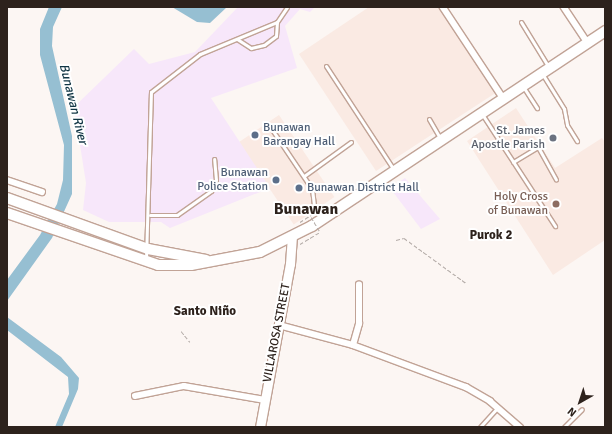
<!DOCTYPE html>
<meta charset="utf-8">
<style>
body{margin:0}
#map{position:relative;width:612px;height:434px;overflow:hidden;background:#fcf6f3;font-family:Signika,sans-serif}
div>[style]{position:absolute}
.built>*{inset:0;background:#faeae3;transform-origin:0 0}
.industrial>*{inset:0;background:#f7e7fa}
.water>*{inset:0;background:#96bfd2}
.path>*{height:1px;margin-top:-0.5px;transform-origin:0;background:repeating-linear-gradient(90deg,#b4aca8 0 4px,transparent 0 6px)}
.roads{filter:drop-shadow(1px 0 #c1a396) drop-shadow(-1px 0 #c1a396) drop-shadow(0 1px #c1a396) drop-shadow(0 -1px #c1a396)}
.lane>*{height:3px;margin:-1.5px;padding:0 1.5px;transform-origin:1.5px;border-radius:1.5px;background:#fff}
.street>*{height:5.5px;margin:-2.75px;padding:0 2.75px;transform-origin:2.75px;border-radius:2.75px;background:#fff}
.primary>*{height:9px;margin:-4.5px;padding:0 4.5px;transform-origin:4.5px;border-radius:4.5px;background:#fff}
.highway>*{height:10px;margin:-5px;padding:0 5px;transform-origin:5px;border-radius:5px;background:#fff}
.path-bridge>*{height:1px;margin-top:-0.5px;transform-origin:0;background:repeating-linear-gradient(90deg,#b4aca8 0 4px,transparent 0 6px)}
.dots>*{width:11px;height:11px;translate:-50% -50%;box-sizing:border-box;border:2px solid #fff;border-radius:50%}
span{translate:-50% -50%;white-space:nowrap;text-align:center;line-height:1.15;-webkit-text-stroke:4px #fff;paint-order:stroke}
.service-label{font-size:12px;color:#4e5e75}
.left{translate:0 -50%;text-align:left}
.right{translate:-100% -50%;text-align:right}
.worship-label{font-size:12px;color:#5b616d}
.education-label{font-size:12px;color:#785e54}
.street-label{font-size:12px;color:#2d221c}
.water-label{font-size:13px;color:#113544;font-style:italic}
.neighbourhood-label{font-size:13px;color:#2d221c;font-weight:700}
.district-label{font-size:16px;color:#2d221c;font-weight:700}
.frame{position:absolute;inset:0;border:8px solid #2d221c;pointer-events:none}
.north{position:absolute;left:560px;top:382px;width:40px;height:40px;-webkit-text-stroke:3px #fff;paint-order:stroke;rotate:219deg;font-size:11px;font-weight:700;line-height:16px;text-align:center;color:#2d221c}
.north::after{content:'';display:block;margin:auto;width:14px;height:18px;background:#2d221c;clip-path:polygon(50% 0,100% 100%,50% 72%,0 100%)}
</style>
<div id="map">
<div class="built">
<i style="clip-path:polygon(369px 7px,440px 7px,497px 92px,376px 171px,299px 54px)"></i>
<i style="clip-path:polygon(516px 108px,555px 168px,602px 138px,605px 142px,605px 240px,553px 275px,467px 141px)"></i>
<i style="left:279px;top:115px;width:99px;height:49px;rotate:56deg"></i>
</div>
<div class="industrial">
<i style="clip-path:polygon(238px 7px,315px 7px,310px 12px,300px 9px,285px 26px,297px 68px,211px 98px,270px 188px,170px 228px,161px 222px,109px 222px,83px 210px,86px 183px,74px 107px,134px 49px,149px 64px,195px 52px)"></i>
<i style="clip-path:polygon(405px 178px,440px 219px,421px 229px,390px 188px)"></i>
</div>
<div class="water">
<i style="clip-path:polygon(49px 7px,62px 7px,53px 27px,52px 46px,72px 136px,72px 194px,52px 238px,7px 301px,7px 280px,40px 235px,57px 204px,63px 180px,64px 145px,40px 55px,40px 29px)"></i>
<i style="clip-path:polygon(172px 7px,227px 7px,210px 23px,197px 22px)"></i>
<i style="clip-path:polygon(7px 317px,61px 357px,79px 378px,78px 389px,62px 427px,55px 427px,69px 394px,68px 377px,7px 330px)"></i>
</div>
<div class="path">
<i style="left:300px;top:222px;width:17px;rotate:-33deg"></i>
<i style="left:396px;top:240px;width:8px;rotate:-14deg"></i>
<i style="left:404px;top:238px;width:77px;rotate:36deg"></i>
<i style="left:300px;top:244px;width:23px;rotate:-31deg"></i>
<i style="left:181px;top:331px;width:14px;rotate:51deg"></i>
</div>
<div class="roads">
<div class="lane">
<i style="left:521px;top:22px;width:52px;rotate:58.5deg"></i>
<i style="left:237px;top:39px;width:17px;rotate:33deg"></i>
<i style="left:251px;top:48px;width:13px;rotate:-13deg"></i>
<i style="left:264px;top:45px;width:15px;rotate:-37deg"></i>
<i style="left:276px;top:36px;width:14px;rotate:-86deg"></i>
<i style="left:326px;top:66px;width:124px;rotate:56.8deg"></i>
<i style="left:543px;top:75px;width:40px;rotate:58deg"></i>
<i style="left:564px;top:109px;width:16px;rotate:79deg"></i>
<i style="left:567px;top:125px;width:19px;rotate:58deg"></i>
<i style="left:524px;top:88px;width:24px;rotate:57deg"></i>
<i style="left:482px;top:114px;width:134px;rotate:56.9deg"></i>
<i style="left:429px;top:119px;width:22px;rotate:60deg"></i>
<i style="left:269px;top:125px;width:77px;rotate:56.1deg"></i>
<i style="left:312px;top:189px;width:16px;rotate:83deg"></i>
<i style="left:314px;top:205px;width:15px;rotate:62deg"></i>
<i style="left:513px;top:162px;width:29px;rotate:-31deg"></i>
<i style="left:538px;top:147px;width:37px;rotate:61deg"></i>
<i style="left:304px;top:176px;width:58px;rotate:-35.9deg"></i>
<i style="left:150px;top:215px;width:27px"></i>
<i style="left:177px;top:215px;width:42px;rotate:-35.2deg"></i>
<i style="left:211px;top:191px;width:12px;rotate:-66deg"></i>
<i style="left:216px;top:180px;width:21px;rotate:-95deg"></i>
<i style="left:146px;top:259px;width:167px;rotate:-88.3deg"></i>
<i style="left:151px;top:92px;width:62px;rotate:-37.8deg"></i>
<i style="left:200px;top:54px;width:83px;rotate:-22.6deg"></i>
<i style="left:277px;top:22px;width:18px;rotate:-56deg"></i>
<i style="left:480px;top:427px;width:27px;rotate:-48deg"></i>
<i style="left:564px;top:427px;width:25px;rotate:-45deg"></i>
</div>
<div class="street">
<i style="left:443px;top:7px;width:110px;rotate:56.5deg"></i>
<i style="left:564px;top:7px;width:43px;rotate:56.3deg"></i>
<i style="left:7px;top:180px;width:37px;rotate:19deg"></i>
<i style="left:279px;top:325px;width:77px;rotate:15.1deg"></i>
<i style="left:353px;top:345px;width:121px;rotate:20.4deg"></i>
<i style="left:466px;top:387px;width:28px;rotate:30deg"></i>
<i style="left:490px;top:401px;width:40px;rotate:41deg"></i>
<i style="left:353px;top:345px;width:22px;rotate:-74deg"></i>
<i style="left:359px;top:324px;width:39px;rotate:-90deg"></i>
<i style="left:135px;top:396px;width:50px;rotate:-11.5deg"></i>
<i style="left:184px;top:386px;width:82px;rotate:9.8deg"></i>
</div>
<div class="primary">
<i style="left:260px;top:427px;width:166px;rotate:-79.6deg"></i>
<i style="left:290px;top:264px;width:26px;rotate:-86deg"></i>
</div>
<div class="highway">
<i style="left:7px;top:198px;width:150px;rotate:19.9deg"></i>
<i style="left:148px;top:249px;width:59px;rotate:10.7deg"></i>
<i style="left:7px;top:213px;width:160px;rotate:19deg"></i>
<i style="left:158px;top:265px;width:33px"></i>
<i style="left:191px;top:265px;width:70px;rotate:-10.7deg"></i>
<i style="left:260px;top:252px;width:58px;rotate:-26.6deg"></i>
<i style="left:312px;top:226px;width:352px;rotate:-33.6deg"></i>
</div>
</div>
<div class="path-bridge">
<i style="left:311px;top:217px;width:17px;rotate:59deg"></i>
</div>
<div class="dots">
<i style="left:255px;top:135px;background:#5c6f8a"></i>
<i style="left:553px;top:138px;background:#6b7280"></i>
<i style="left:276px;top:180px;background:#5c6f8a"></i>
<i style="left:299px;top:188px;background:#5c6f8a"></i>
<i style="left:556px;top:204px;background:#8d6e63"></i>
</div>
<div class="service-label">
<span class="left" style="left:263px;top:135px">Bunawan<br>Barangay Hall</span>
<span class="right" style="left:268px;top:180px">Bunawan<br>Police Station</span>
<span class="left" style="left:307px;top:188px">Bunawan District Hall</span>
</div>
<div class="worship-label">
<span class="right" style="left:545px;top:138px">St. James<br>Apostle Parish</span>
</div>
<div class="education-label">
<span class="right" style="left:548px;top:204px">Holy Cross<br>of Bunawan</span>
</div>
<div class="street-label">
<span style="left:277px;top:333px;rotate:-79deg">VILLAROSA STREET</span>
</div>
<div class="water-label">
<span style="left:73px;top:104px;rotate:76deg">Bunawan River</span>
</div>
<div class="neighbourhood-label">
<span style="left:491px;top:235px">Purok 2</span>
<span style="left:205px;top:311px">Santo Niño</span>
</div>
<div class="district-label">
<span style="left:306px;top:209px">Bunawan</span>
</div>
<div class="frame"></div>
<div class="north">N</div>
</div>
